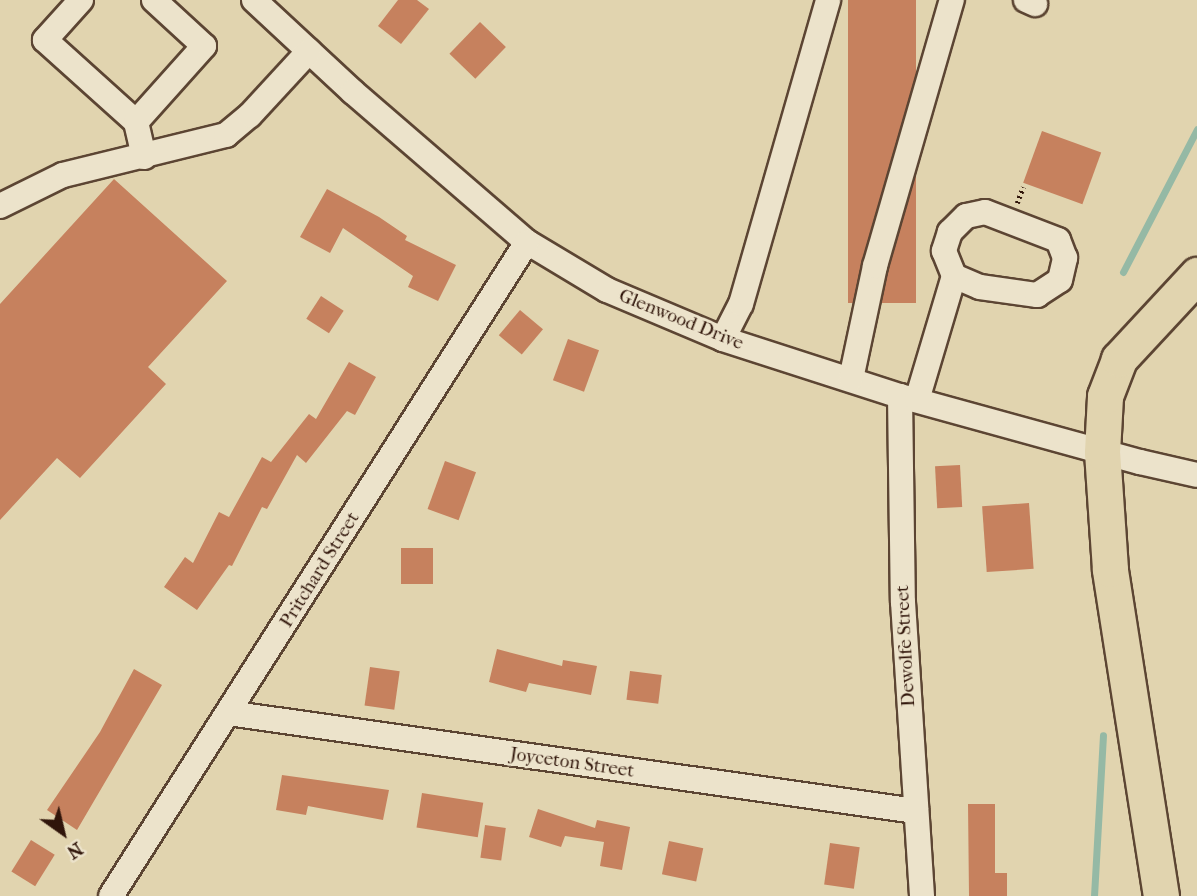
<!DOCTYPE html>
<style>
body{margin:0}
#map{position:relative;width:1197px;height:896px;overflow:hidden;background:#e1d4af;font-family:"IM FELL French Canon",serif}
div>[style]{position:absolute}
.stream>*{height:7px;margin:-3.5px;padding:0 3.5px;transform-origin:3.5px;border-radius:3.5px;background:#95b9a5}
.building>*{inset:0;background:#c6815e;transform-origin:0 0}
.path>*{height:4.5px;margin-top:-2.25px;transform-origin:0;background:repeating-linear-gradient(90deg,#30150a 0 2px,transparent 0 5.5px)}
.roads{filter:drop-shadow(2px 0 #5c4533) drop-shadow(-2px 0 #5c4533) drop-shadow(0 2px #5c4533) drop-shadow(0 -2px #5c4533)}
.minor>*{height:24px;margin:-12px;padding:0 12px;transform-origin:12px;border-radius:12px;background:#ece3cb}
.highway>*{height:35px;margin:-17.5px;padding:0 17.5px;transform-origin:17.5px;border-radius:17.5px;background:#e1d4af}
span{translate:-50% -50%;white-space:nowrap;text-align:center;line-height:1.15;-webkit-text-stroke:5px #ece3cb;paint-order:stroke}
.street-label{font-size:19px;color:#30150a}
.north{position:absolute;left:28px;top:798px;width:70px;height:70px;-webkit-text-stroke:5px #ece3cb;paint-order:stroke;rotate:146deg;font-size:19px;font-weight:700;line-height:28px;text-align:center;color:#30150a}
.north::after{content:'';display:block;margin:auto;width:24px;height:32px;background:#30150a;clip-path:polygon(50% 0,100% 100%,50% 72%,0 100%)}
</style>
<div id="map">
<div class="stream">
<i style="left:1123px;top:272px;width:161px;rotate:-62.6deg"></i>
<i style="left:1094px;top:896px;width:161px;rotate:-86.8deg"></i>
</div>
<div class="building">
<i style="clip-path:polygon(398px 0,417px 0,429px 9px,401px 44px,378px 26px)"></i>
<i style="left:848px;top:0;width:68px;height:303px"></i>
<i style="left:480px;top:22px;width:36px;height:44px;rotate:44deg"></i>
<i style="left:1042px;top:131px;width:63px;height:55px;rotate:20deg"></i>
<i style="clip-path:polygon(114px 179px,227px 281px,148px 367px,166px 384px,80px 478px,57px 458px,0 520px,0 304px)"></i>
<i style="clip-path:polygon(327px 189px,379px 217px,407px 236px,405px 240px,456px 265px,438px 301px,408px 287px,413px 276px,343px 228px,330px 253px,300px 237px)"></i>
<i style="left:321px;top:296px;width:27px;height:27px;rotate:33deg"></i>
<i style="left:520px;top:310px;width:30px;height:33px;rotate:40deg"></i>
<i style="left:568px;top:339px;width:33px;height:44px;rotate:20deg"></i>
<i style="clip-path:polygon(349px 362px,376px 377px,355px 415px,347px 411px,306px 463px,297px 455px,267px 509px,262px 507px,232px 566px,229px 565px,197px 610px,164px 587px,185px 557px,193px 563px,219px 512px,229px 517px,262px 457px,271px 462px,309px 414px,316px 419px)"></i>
<i style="left:445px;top:461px;width:33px;height:51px;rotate:20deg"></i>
<i style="left:960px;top:465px;width:42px;height:25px;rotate:87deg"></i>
<i style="left:1029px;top:503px;width:66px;height:47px;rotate:86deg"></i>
<i style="left:401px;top:548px;width:32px;height:36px"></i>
<i style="clip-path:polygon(497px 649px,562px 666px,563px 660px,597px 666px,591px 695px,529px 683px,526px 692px,489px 682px)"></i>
<i style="left:370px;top:667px;width:30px;height:39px;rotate:8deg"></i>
<i style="clip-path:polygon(134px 669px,162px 685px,77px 830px,47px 810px,100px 732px)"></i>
<i style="left:630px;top:671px;width:32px;height:29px;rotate:7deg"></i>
<i style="clip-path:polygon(282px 775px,389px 790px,383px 820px,308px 806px,306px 815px,276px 810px)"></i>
<i style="left:422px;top:793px;width:62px;height:35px;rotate:9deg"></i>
<i style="clip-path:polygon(968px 804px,995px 804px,995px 873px,1007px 873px,1007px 896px,969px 896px)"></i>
<i style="clip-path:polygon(538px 809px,595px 828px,597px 820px,630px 827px,622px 870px,600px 866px,604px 842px,565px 836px,561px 847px,529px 837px)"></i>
<i style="left:485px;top:825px;width:21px;height:33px;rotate:8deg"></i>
<i style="left:31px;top:840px;width:28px;height:37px;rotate:32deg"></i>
<i style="left:669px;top:841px;width:35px;height:34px;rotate:12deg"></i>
<i style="left:830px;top:843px;width:30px;height:42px;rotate:8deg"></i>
</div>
<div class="path">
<i style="left:1017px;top:203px;width:17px;rotate:-69deg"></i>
</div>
<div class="roads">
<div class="minor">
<i style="left:81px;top:0;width:54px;rotate:132deg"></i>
<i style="left:45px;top:40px;width:122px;rotate:42deg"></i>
<i style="left:136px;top:122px;width:36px;rotate:77deg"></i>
<i style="left:254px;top:0;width:135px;rotate:42.9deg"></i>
<i style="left:353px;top:92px;width:230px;rotate:40.8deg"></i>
<i style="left:527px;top:242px;width:93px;rotate:31deg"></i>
<i style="left:607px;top:290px;width:126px;rotate:22.9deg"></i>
<i style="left:723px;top:339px;width:186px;rotate:17.9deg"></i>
<i style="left:900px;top:396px;width:249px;rotate:15.4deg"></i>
<i style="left:1140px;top:462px;width:58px;rotate:12.8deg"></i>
<i style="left:1026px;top:0;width:10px;rotate:24deg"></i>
<i style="left:136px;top:122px;width:102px;rotate:-48.2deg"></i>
<i style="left:204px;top:46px;width:68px;rotate:-137.4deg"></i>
<i style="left:0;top:206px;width:70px;rotate:-26.2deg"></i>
<i style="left:63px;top:175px;width:168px;rotate:-13.8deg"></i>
<i style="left:226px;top:135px;width:31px;rotate:-40deg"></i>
<i style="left:250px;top:115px;width:87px;rotate:-47.3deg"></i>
<i style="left:723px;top:339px;width:39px;rotate:-63deg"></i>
<i style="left:741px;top:304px;width:316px;rotate:-74deg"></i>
<i style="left:851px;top:379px;width:116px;rotate:-78deg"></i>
<i style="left:875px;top:266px;width:277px;rotate:-73.9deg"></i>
<i style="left:900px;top:396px;width:206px;rotate:89.2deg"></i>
<i style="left:903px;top:602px;width:295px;rotate:86.3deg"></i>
<i style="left:917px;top:400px;width:129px;rotate:-73.4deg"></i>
<i style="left:954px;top:276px;width:28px;rotate:23deg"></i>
<i style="left:980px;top:287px;width:58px;rotate:8deg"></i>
<i style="left:1037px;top:295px;width:27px;rotate:-33deg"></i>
<i style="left:1060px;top:280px;width:23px;rotate:-77deg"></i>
<i style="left:1065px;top:258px;width:19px;rotate:-111deg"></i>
<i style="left:1058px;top:240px;width:78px;rotate:-159deg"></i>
<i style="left:985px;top:212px;width:19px;rotate:168deg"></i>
<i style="left:966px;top:216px;width:23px;rotate:135deg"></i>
<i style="left:950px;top:232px;width:20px;rotate:108deg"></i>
<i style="left:944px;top:251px;width:27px;rotate:68deg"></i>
<i style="left:228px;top:713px;width:695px;rotate:8.11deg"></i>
<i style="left:111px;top:896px;width:775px;rotate:-57.54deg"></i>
</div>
<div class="highway">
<i style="left:1161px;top:896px;width:331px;rotate:-98.9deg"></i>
<i style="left:1110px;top:569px;width:117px;rotate:-93.9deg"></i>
<i style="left:1102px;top:452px;width:56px;rotate:-86.9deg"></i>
<i style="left:1105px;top:396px;width:40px;rotate:-69deg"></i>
<i style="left:1119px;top:359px;width:115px;rotate:-47.1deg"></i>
</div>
</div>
<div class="street-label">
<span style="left:681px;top:320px;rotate:22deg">Glenwood Drive</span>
<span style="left:320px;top:570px;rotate:-58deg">Pritchard Street</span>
<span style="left:906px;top:646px;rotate:-93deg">Dewolfe Street</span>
<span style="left:572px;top:763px;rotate:8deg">Joyceton Street</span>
</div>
<div class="north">N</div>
</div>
